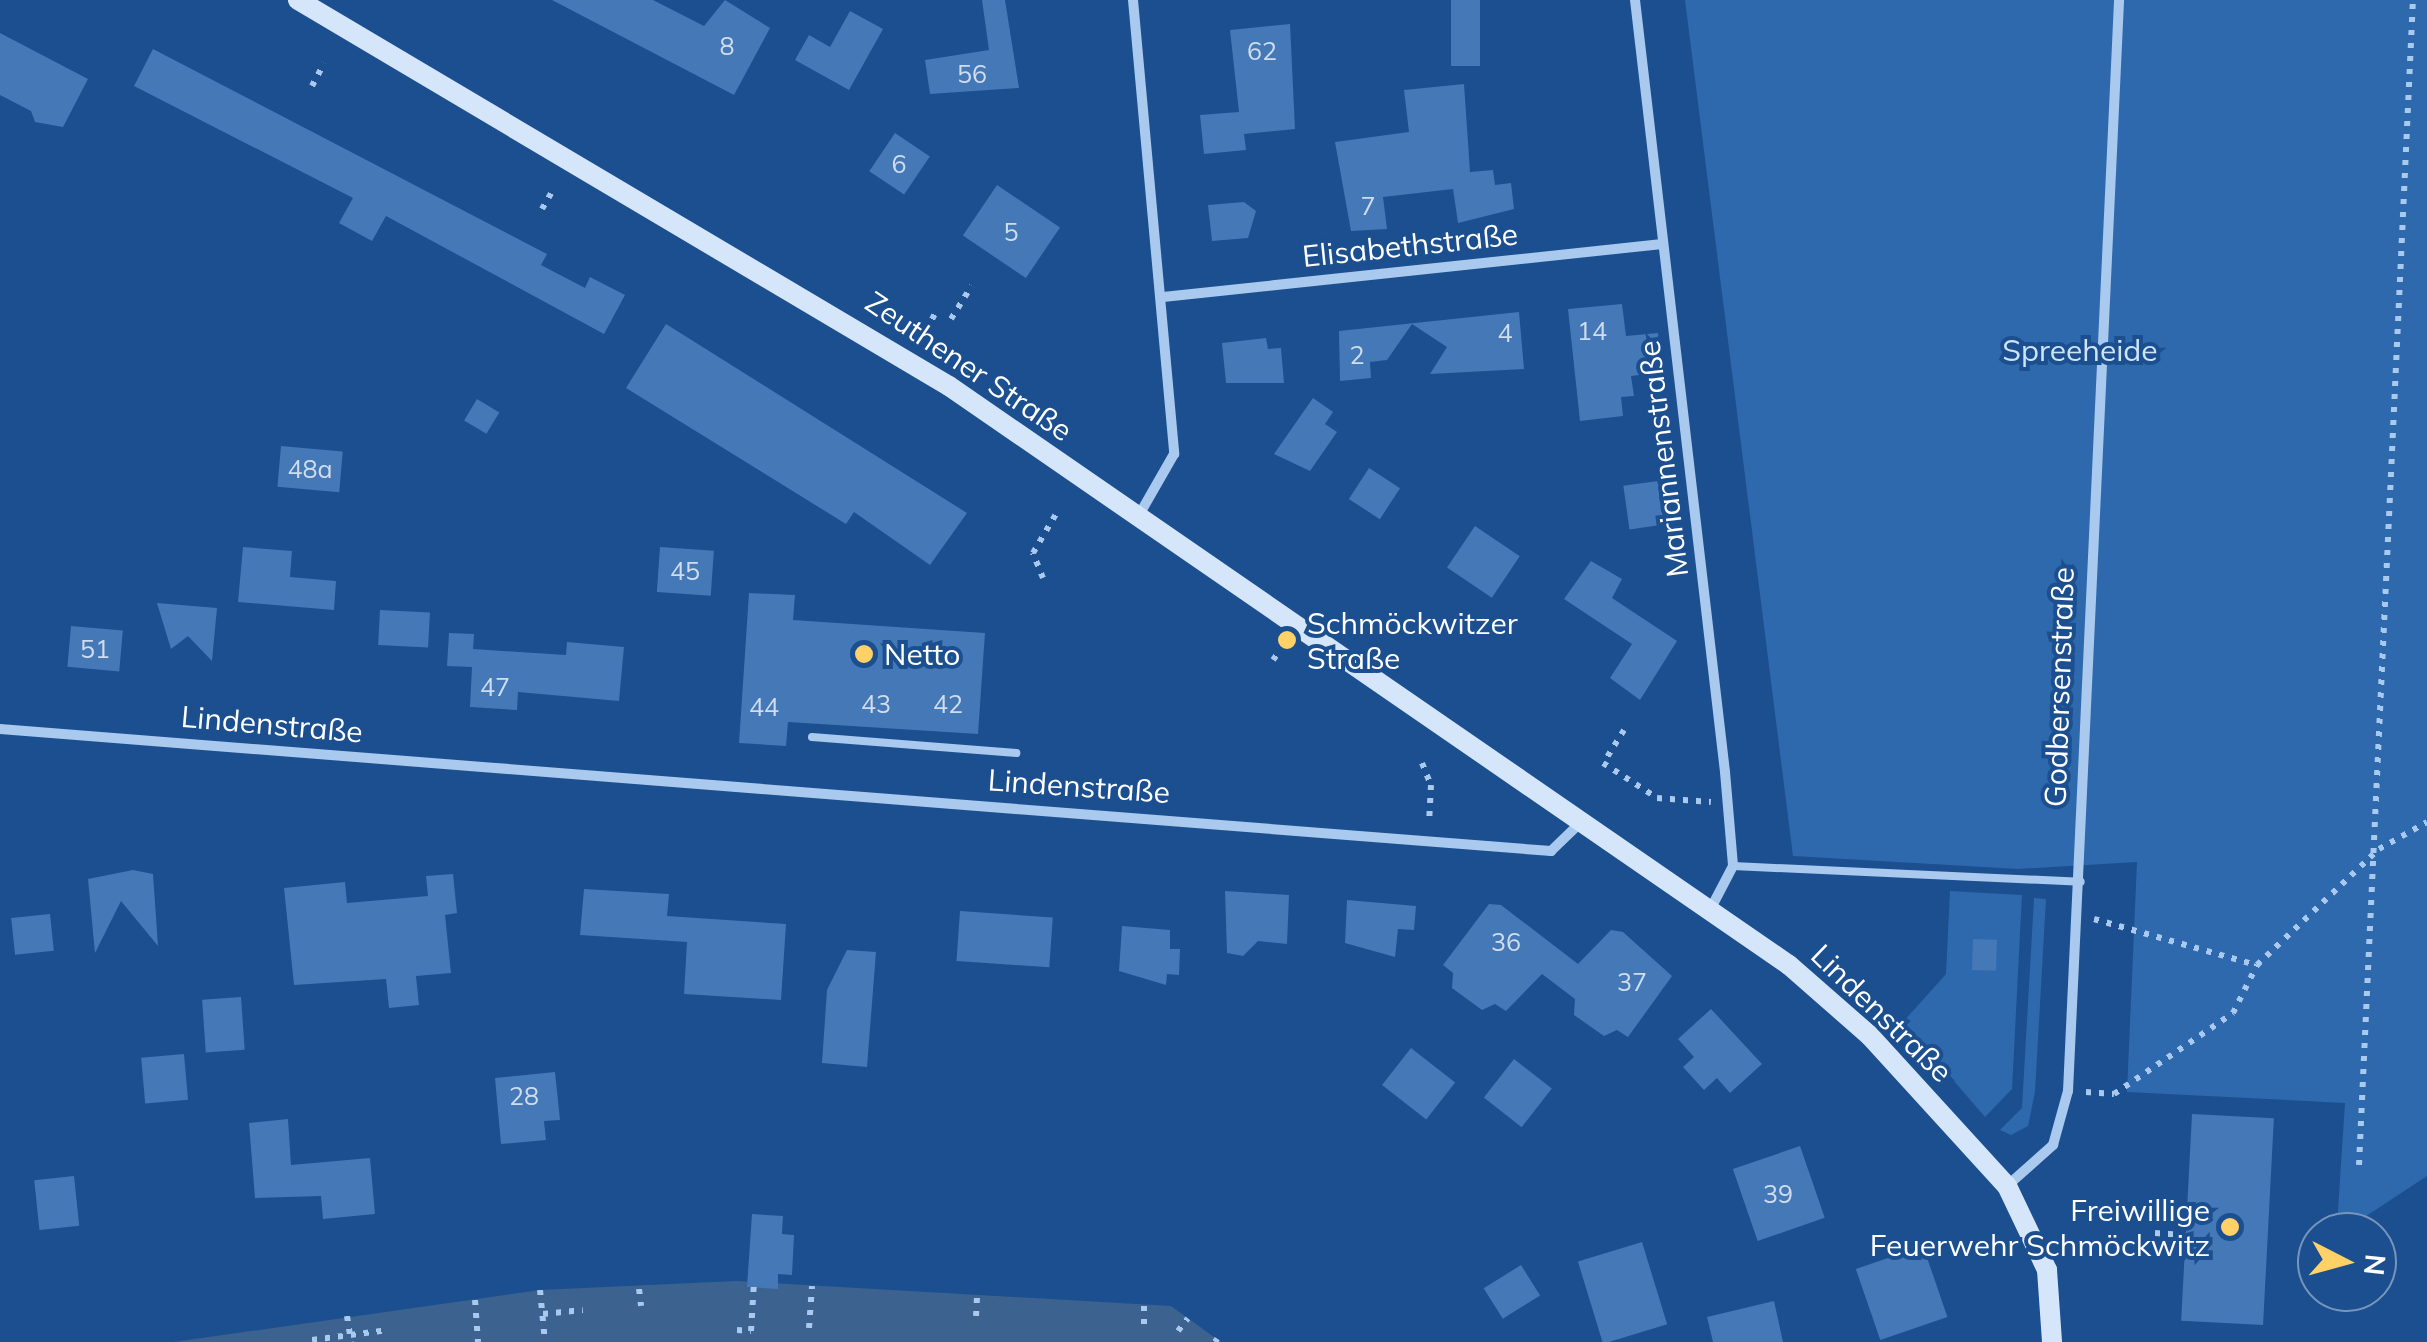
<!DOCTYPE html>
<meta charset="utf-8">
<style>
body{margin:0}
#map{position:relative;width:2427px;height:1342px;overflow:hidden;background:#1b4f8f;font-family:Mulish,sans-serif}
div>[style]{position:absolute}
.green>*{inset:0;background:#2e69ad}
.water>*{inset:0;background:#3c6290}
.building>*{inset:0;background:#4478b7;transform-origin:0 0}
.path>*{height:6px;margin-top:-3px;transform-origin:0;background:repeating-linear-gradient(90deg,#a9c9ee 0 5px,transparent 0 13px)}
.lane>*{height:8px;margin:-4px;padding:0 4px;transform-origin:4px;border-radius:4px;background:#a9c9ee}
.street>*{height:10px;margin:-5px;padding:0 5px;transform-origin:5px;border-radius:5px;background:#a9c9ee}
.secondary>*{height:20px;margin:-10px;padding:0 10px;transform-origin:10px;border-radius:10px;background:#d6e6fa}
.dots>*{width:28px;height:28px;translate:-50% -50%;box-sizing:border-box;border:5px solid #1b4f8f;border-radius:50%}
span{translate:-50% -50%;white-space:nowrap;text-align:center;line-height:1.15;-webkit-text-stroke:8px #1b4f8f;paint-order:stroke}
.number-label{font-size:25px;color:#d0dded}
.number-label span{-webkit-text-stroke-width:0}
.street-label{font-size:30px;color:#fff}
.park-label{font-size:30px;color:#cfe3fa}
.poi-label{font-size:30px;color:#fff}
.left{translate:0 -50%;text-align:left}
.right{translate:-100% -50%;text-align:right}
.north{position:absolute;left:2297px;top:1212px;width:100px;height:100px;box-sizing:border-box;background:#1b4f8f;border:2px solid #7695bc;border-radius:50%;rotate:96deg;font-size:28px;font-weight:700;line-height:40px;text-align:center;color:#fff}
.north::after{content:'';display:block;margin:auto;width:35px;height:45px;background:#ffd166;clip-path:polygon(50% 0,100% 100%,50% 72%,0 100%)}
</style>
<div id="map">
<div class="green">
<i style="clip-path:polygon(1685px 0,2427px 0,2427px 1176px,2351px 1226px,2337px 1225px,2345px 1103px,2127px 1092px,2137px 862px,2018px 869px,1793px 856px)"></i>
<i style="clip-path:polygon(1950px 891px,2022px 895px,2012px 1089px,1985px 1117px,1903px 1022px,1946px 974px)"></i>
<i style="clip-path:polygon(2034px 898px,2046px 899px,2035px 1092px,2028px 1126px,2011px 1135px,2000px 1130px,2022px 1108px)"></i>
</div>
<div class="water">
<i style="clip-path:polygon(736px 1281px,1171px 1306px,1221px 1342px,174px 1342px,540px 1290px)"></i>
</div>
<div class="building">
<i style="clip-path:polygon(552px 0,653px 0,704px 26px,725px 0,770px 28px,734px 95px)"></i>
<i style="clip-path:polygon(982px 0,1005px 0,1019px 88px,930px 94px,925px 60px,989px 50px)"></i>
<i style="left:1451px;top:0;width:29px;height:66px"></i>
<i style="clip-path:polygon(850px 11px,883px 29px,849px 90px,795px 60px,809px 35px,830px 47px)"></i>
<i style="clip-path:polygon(1290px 24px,1295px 129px,1244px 134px,1246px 150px,1204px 154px,1200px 115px,1239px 112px,1230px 30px)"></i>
<i style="clip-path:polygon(0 33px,88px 79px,63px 127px,35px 122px,31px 111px,0 95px)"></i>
<i style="clip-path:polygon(153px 49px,547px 254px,541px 265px,585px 288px,590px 277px,625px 295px,604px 334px,386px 216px,372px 241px,339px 223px,353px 198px,134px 86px)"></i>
<i style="clip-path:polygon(1464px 84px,1470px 172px,1493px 170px,1495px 185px,1511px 183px,1514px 209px,1458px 223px,1453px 189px,1383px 197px,1387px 229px,1351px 231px,1335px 142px,1409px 132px,1404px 90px)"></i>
<i style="left:895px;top:133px;width:42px;height:46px;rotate:34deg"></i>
<i style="left:997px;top:185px;width:76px;height:61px;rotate:34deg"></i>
<i style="clip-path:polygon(1244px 202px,1256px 211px,1248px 238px,1212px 241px,1208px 205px)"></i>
<i style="clip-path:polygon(1622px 304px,1626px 336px,1658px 333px,1663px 372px,1631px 376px,1634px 396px,1621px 397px,1623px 416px,1580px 421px,1568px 309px)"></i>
<i style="clip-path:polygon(1519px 312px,1524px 369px,1430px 374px,1447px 347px,1412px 324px,1387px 360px,1370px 362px,1371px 378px,1340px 381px,1339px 331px)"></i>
<i style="clip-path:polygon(666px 324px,967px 513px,930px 565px,854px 512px,846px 524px,626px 388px)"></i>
<i style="clip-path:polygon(1266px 338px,1268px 349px,1281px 348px,1284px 383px,1226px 383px,1222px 343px)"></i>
<i style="clip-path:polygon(1313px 398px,1333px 412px,1325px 424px,1337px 432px,1310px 471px,1274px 454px)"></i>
<i style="left:477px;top:399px;width:26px;height:25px;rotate:31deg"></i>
<i style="left:281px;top:446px;width:62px;height:41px;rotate:5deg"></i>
<i style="left:1369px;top:468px;width:37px;height:37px;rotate:33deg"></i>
<i style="left:1658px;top:481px;width:44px;height:35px;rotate:82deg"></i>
<i style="left:1475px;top:526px;width:54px;height:50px;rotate:34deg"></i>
<i style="clip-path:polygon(243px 547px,292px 551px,290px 577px,336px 581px,334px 610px,238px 602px)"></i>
<i style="left:660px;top:547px;width:54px;height:45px;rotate:4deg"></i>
<i style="clip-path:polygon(1591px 561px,1622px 579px,1612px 598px,1677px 641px,1640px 700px,1610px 678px,1632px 644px,1564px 599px)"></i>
<i style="clip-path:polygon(749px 593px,795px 595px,793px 620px,985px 633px,978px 734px,788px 722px,786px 746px,739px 743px)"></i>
<i style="clip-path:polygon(157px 603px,217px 608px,212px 661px,188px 636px,171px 649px)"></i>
<i style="left:380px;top:610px;width:50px;height:35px;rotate:3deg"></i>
<i style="left:71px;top:626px;width:52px;height:41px;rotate:5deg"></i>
<i style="clip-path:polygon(449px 633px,474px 634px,473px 649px,566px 655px,567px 642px,624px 647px,619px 701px,518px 692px,517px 710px,470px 707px,472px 667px,447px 666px)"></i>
<i style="clip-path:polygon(133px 870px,153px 874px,158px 946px,121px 901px,95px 953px,88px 879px)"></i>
<i style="clip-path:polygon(453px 874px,457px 913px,445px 915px,451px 973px,416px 976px,419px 1005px,389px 1008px,386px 979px,294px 985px,284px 888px,345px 882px,347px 903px,428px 896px,426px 876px)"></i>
<i style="clip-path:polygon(584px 889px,669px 894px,667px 916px,786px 924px,781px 1000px,684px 994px,687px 942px,580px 935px)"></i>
<i style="clip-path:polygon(1225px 891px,1289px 895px,1287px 944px,1258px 941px,1243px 956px,1227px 953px)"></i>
<i style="clip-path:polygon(1347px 900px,1416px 906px,1414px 930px,1398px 929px,1395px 957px,1345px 943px)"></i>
<i style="clip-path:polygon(1489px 904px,1501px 905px,1578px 964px,1611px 930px,1623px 932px,1672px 976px,1628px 1037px,1617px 1030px,1604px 1036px,1574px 1015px,1575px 999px,1542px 974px,1506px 1011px,1495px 1004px,1482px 1010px,1452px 988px,1453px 973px,1443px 965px)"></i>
<i style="left:960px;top:911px;width:93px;height:50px;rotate:4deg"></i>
<i style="left:50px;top:914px;width:37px;height:39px;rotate:84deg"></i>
<i style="clip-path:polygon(1122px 926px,1170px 930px,1170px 949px,1180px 949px,1179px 975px,1167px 974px,1166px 985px,1119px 971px)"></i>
<i style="left:1973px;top:939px;width:24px;height:31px;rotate:2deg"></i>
<i style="clip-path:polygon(847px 950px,876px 952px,867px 1067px,822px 1063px,827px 990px)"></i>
<i style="left:241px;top:997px;width:53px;height:39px;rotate:86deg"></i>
<i style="clip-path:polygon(1711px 1009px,1762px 1064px,1730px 1093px,1717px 1078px,1704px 1090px,1683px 1067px,1694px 1057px,1678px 1039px)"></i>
<i style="left:1411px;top:1048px;width:56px;height:47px;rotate:38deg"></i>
<i style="left:184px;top:1054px;width:46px;height:43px;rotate:85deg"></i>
<i style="left:1514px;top:1059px;width:48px;height:49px;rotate:38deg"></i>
<i style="clip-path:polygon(555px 1072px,560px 1120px,544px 1121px,546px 1140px,501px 1144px,495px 1078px)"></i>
<i style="left:2192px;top:1114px;width:82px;height:207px;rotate:3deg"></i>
<i style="clip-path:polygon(288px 1119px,291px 1165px,370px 1158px,375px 1214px,323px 1219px,321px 1196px,255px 1198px,249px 1123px)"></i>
<i style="left:1800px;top:1146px;width:76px;height:71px;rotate:71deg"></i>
<i style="left:74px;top:1176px;width:50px;height:40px;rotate:84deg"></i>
<i style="clip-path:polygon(752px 1214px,783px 1216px,782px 1234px,794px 1235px,792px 1275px,778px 1274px,778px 1289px,747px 1287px)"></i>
<i style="left:1642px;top:1242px;width:86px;height:67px;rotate:73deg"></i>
<i style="left:1923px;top:1246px;width:75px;height:71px;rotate:71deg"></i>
<i style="left:1521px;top:1265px;width:36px;height:44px;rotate:58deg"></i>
<i style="clip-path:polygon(1774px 1301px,1783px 1342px,1713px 1342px,1707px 1317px)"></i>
</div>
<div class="path">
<i style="left:312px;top:86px;width:26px;rotate:-62deg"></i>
<i style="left:542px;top:209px;width:24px;rotate:-60deg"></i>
<i style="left:951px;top:319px;width:39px;rotate:-58deg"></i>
<i style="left:920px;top:342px;width:36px;rotate:-62deg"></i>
<i style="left:1043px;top:578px;width:27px;rotate:-112deg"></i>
<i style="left:1033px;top:553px;width:45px;rotate:-59.5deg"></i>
<i style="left:1273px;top:660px;width:19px;rotate:-54deg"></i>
<i style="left:1624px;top:730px;width:39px;rotate:122deg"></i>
<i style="left:1603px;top:763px;width:64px;rotate:32.9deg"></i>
<i style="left:1657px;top:798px;width:54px;rotate:4.2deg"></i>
<i style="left:1422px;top:763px;width:24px;rotate:68deg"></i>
<i style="left:1431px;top:785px;width:39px;rotate:93deg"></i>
<i style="left:2094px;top:919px;width:169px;rotate:15.8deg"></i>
<i style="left:2086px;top:1092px;width:28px;rotate:4deg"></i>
<i style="left:2114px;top:1094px;width:144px;rotate:-34.2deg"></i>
<i style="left:2233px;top:1013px;width:54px;rotate:-63.4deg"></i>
<i style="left:2257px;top:965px;width:168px;rotate:-43.6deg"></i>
<i style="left:2379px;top:849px;width:55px;rotate:-29.4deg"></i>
<i style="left:2359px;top:1165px;width:1166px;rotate:-87.35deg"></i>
<i style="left:2155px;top:1233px;width:32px;rotate:4deg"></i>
<i style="left:639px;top:1289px;width:17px;rotate:83deg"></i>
<i style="left:540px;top:1290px;width:52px;rotate:84.5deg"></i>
<i style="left:475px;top:1300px;width:42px;rotate:85.9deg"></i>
<i style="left:543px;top:1314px;width:40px;rotate:-5.7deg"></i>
<i style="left:347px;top:1316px;width:26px;rotate:81deg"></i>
<i style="left:976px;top:1316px;width:20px;rotate:-87deg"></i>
<i style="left:1144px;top:1324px;width:19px;rotate:-90deg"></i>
<i style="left:809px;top:1328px;width:42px;rotate:-85.9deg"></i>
<i style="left:737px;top:1330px;width:14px;rotate:4deg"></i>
<i style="left:751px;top:1331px;width:49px;rotate:-86.5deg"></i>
<i style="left:1178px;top:1331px;width:16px;rotate:-52deg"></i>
<i style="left:312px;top:1340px;width:77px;rotate:-7.5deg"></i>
<i style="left:1215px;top:1342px;width:4px;rotate:-56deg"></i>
</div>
<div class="lane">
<i style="left:812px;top:737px;width:205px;rotate:4.5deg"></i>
<i style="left:1733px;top:866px;width:348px;rotate:2.6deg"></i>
</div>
<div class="street">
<i style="left:1133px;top:0;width:456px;rotate:84.8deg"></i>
<i style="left:1174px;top:454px;width:70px;rotate:119.8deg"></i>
<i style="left:1635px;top:0;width:777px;rotate:83.35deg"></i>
<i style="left:1725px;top:772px;width:94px;rotate:85.1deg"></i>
<i style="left:1733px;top:866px;width:47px;rotate:117.6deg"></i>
<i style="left:1163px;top:297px;width:502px;rotate:-6.06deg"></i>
<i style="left:0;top:729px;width:1556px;rotate:4.5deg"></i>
<i style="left:1551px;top:851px;width:42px;rotate:-44deg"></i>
<i style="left:2007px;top:1186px;width:62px;rotate:-41.7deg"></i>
<i style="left:2053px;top:1145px;width:56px;rotate:-74.5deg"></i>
<i style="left:2068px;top:1091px;width:1092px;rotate:-87.32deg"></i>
</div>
<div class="secondary">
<i style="left:298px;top:0;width:757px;rotate:30.67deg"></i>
<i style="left:949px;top:386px;width:1020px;rotate:34.58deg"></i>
<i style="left:1789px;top:965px;width:108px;rotate:41.2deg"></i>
<i style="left:1870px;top:1036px;width:203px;rotate:47.6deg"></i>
<i style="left:2007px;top:1186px;width:93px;rotate:64.5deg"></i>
<i style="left:2047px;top:1270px;width:72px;rotate:86deg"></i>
</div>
<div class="dots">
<i style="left:1287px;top:640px;background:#ffd166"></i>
<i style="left:864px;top:654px;background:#ffd166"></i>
<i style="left:2230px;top:1227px;background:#ffd166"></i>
</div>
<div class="number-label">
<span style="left:727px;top:46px">8</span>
<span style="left:1262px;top:51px">62</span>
<span style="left:972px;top:74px">56</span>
<span style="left:899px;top:164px">6</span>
<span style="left:1368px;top:206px">7</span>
<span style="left:1011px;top:232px">5</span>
<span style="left:1592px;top:331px">14</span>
<span style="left:1505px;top:333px">4</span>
<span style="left:1357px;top:355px">2</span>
<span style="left:310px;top:469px">48a</span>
<span style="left:685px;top:571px">45</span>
<span style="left:95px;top:649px">51</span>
<span style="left:495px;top:687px">47</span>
<span style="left:876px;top:704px">43</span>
<span style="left:948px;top:704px">42</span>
<span style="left:764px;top:707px">44</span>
<span style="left:1506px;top:942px">36</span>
<span style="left:1632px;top:982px">37</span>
<span style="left:524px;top:1096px">28</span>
<span style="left:1778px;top:1194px">39</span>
</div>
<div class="street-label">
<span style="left:1410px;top:245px;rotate:-6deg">Elisabethstraße</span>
<span style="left:969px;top:366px;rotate:34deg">Zeuthener Straße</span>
<span style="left:1663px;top:459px;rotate:-97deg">Mariannenstraße</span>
<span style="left:2059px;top:687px;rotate:-88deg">Godbersenstraße</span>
<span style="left:272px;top:724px;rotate:5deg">Lindenstraße</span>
<span style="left:1079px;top:786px;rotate:4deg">Lindenstraße</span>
<span style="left:1882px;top:1013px;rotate:44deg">Lindenstraße</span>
</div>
<div class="park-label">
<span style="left:2080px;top:350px">Spreeheide</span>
</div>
<div class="poi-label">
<span class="left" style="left:1307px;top:640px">Schmöckwitzer<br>Straße</span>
<span class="left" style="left:884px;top:654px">Netto</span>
<span class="right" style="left:2210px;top:1227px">Freiwillige<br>Feuerwehr Schmöckwitz</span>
</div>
<div class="north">N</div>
</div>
